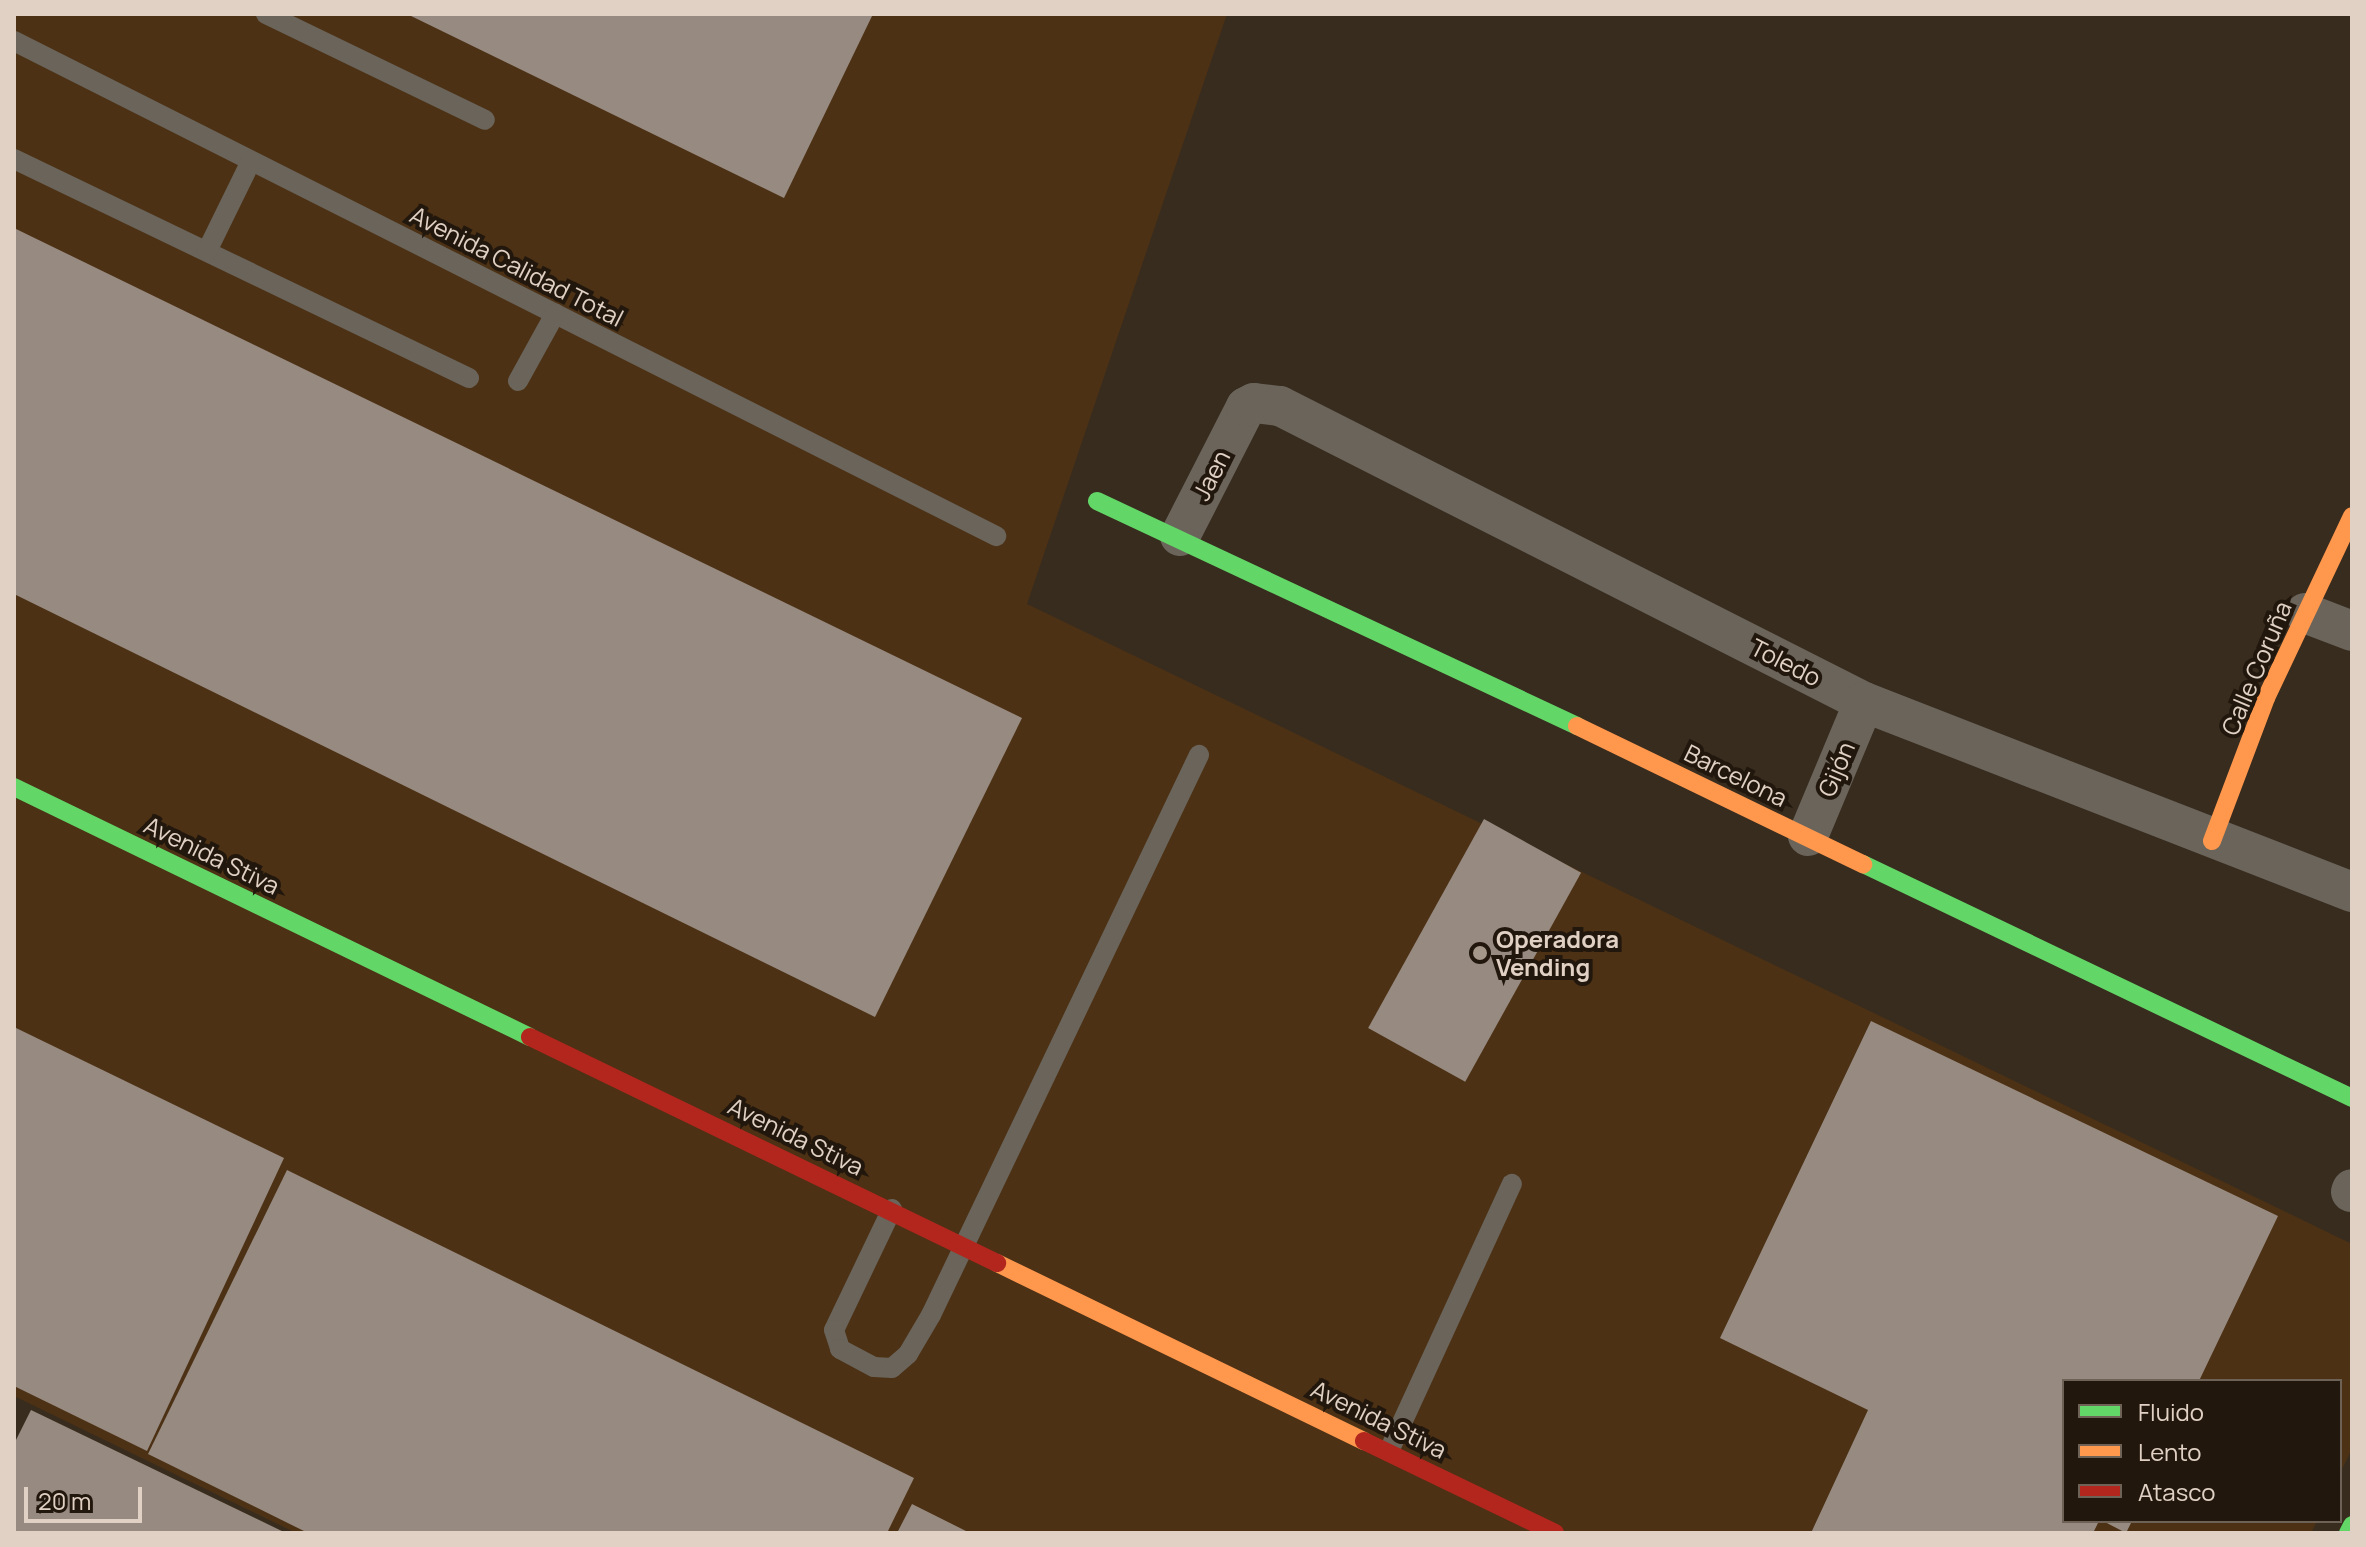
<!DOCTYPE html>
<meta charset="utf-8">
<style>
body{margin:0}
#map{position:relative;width:2366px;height:1547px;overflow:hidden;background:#382c1e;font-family:Manrope,sans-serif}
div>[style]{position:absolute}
.built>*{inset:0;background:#4c3115}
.building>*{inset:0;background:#978a80;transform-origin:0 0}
.lane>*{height:20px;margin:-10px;padding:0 10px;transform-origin:10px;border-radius:10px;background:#6a645a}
.street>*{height:40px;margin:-20px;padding:0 20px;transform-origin:20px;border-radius:20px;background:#6a645a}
.fast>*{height:18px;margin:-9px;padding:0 9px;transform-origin:9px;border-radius:9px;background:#63d668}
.slow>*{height:18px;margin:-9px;padding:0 9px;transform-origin:9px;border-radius:9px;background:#ff974d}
.jam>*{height:18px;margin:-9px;padding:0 9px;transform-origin:9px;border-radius:9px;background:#b3261e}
.dots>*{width:22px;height:22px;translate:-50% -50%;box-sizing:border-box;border:4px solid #22170d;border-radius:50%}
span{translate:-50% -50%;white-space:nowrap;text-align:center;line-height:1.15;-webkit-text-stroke:8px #22170d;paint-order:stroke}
.street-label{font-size:24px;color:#e0d1c4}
.poi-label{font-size:24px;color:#e0d1c4;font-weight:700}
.left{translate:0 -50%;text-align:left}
.frame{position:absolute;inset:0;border:16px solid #e0d1c4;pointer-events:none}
.legend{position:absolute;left:2062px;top:1379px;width:280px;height:144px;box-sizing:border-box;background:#22170d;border:2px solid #6e6156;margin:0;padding:10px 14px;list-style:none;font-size:24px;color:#e0d1c4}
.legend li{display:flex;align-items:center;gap:16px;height:40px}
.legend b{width:40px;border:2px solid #6e6156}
.scale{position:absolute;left:24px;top:1487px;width:118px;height:36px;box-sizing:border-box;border:4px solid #e0d1c4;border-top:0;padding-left:10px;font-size:24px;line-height:28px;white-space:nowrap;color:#e0d1c4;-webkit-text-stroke:6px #22170d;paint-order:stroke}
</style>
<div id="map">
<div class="built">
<i style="clip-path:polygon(14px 14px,1227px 14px,1027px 604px,2352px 1244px,2352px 1449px,2340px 1473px,2340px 1381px,2064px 1381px,2064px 1521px,2317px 1521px,2311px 1533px,296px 1533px,14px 1396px)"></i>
</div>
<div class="building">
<i style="clip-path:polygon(407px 14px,873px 14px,784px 198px)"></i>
<i style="clip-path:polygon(14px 228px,1022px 718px,875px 1017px,14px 594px)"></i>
<i style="left:1484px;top:819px;width:111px;height:239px;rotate:29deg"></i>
<i style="clip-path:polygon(1871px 1021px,2278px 1216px,2199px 1381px,2064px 1381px,2064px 1521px,2099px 1521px,2093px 1533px,1811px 1533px,1868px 1410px,1720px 1338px)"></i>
<i style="clip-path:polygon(14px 1027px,284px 1158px,147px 1451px,14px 1386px)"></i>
<i style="clip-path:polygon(287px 1170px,914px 1478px,887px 1533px,308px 1533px,148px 1454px)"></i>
<i style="clip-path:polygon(31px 1410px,286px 1533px,14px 1533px,14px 1444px)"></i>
<i style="clip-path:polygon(912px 1504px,970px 1533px,897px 1533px)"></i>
<i style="clip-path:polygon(2103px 1521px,2132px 1521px,2126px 1533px)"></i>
</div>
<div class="lane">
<i style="left:266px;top:14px;width:243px;rotate:25.8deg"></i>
<i style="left:14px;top:41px;width:1100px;rotate:26.75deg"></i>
<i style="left:14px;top:159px;width:505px;rotate:25.7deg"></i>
<i style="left:207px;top:251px;width:100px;rotate:-63.9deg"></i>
<i style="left:518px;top:381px;width:77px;rotate:-61.1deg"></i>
<i style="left:892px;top:1209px;width:134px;rotate:115.6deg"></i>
<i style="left:834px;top:1330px;width:20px;rotate:72deg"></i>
<i style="left:840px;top:1349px;width:38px;rotate:28deg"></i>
<i style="left:874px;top:1367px;width:18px;rotate:3deg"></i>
<i style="left:892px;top:1368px;width:21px;rotate:-41deg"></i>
<i style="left:908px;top:1354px;width:45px;rotate:-59.5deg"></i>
<i style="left:931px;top:1315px;width:621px;rotate:-64.43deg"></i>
<i style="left:1389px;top:1451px;width:294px;rotate:-65.3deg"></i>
</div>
<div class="street">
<i style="left:1180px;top:536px;width:145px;rotate:-62.9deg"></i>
<i style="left:1246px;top:407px;width:9px;rotate:-27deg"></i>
<i style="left:1254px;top:403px;width:26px;rotate:7deg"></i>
<i style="left:1280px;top:406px;width:655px;rotate:26.88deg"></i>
<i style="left:1864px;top:702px;width:524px;rotate:21.27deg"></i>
<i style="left:2305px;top:613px;width:50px;rotate:21deg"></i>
<i style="left:1808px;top:836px;width:145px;rotate:-67.3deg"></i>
<i style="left:2351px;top:1192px;width:3px;rotate:-72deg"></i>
</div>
<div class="fast">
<i style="left:1097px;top:501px;width:530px;rotate:25.11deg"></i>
<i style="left:14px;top:787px;width:573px;rotate:25.85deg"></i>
<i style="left:1863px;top:864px;width:542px;rotate:25.57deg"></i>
<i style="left:2348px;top:1533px;width:9px;rotate:-63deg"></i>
</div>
<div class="slow">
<i style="left:1577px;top:726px;width:318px;rotate:25.8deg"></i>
<i style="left:2212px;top:841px;width:153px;rotate:-69.3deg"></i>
<i style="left:2266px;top:698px;width:201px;rotate:-64.7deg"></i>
<i style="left:997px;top:1263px;width:408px;rotate:25.9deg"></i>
</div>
<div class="jam">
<i style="left:530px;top:1037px;width:519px;rotate:25.82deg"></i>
<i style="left:1364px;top:1441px;width:212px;rotate:25.7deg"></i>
</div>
<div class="dots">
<i style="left:1480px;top:953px;background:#a5978a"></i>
</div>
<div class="street-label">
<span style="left:517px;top:266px;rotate:27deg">Avenida Calidad Total</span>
<span style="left:1211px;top:475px;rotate:-63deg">Jaen</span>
<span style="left:1786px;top:662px;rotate:27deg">Toledo</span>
<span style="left:2256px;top:668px;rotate:-67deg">Calle Coruña</span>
<span style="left:1836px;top:769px;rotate:-67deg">Gijón</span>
<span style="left:1736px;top:775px;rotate:26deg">Barcelona</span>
<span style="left:212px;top:855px;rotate:26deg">Avenida Stiva</span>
<span style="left:796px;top:1136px;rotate:26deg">Avenida Stiva</span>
<span style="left:1379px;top:1419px;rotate:26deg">Avenida Stiva</span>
</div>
<div class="poi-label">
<span class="left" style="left:1496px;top:953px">Operadora<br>Vending</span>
</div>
<div class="frame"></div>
<ul class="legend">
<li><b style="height:10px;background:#63d668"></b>Fluido</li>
<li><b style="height:10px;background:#ff974d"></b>Lento</li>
<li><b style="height:10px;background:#b3261e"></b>Atasco</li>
</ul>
<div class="scale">20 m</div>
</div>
